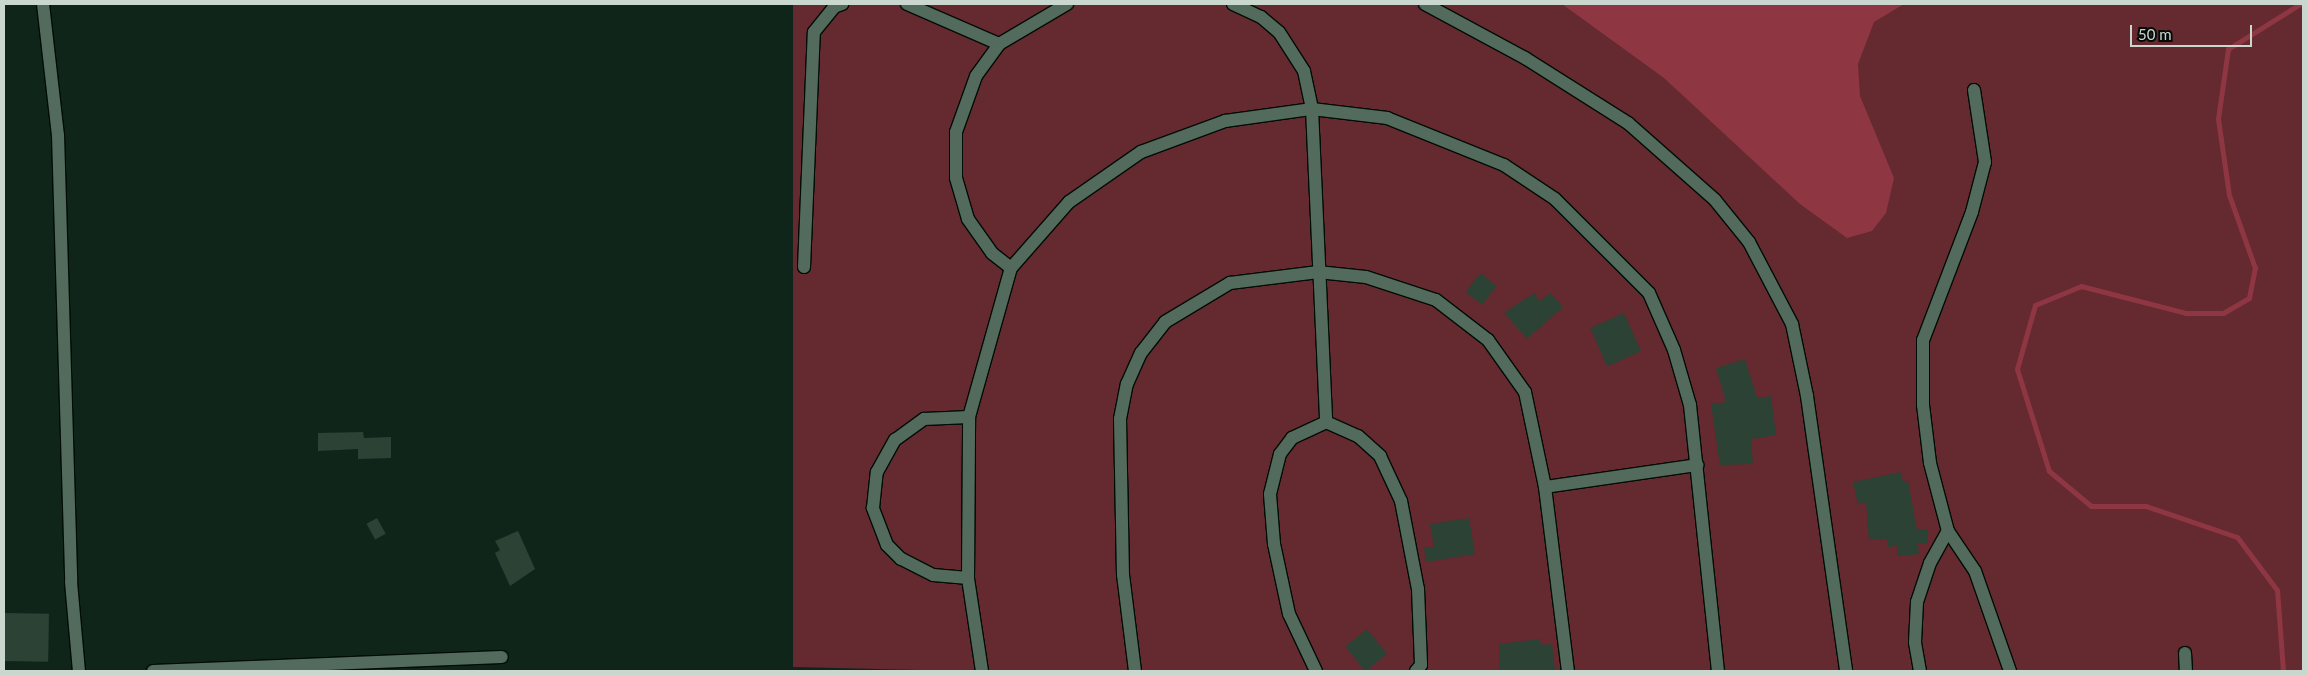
<!DOCTYPE html>
<style>
body{margin:0}
#map{position:relative;width:2307px;height:675px;overflow:hidden;background:#0f2519;font-family:Lato,sans-serif}
div>[style]{position:absolute}
.green>*{inset:0;background:#652930}
.water>*{inset:0;background:#8e3742}
.stream>*{height:5px;margin:-2.5px;padding:0 2.5px;transform-origin:2.5px;border-radius:2.5px;background:#8e3742}
.building>*{inset:0;background:#2b4235;transform-origin:0 0}
.roads{filter:drop-shadow(1px 0 #000d05) drop-shadow(-1px 0 #000d05) drop-shadow(0 1px #000d05) drop-shadow(0 -1px #000d05)}
.minor>*{height:12px;margin:-6px;padding:0 6px;transform-origin:6px;border-radius:6px;background:#536b5d}
span{translate:-50% -50%;white-space:nowrap;text-align:center;line-height:1.15;-webkit-text-stroke:5px #040b07;paint-order:stroke}
.frame{position:absolute;inset:0;border:5px solid #cad7cf;pointer-events:none}
.scale{position:absolute;left:2130px;top:25px;width:122px;height:22px;box-sizing:border-box;border:2px solid #cad7cf;border-top:0;padding-left:6px;font-size:15px;line-height:18px;white-space:nowrap;color:#cad7cf;-webkit-text-stroke:4px #040b07;paint-order:stroke}
</style>
<div id="map">
<div class="green">
<i style="clip-path:polygon(793px 4px,2303px 4px,2303px 671px,961px 671px,793px 667px)"></i>
</div>
<div class="water">
<i style="clip-path:polygon(1562px 4px,1904px 4px,1874px 22px,1858px 64px,1860px 96px,1894px 178px,1886px 213px,1872px 231px,1847px 238px,1800px 204px,1664px 78px)"></i>
</div>
<div class="stream">
<i style="left:2283px;top:671px;width:81px;rotate:-94.2deg"></i>
<i style="left:2277px;top:590px;width:66px;rotate:-127deg"></i>
<i style="left:2237px;top:537px;width:96px;rotate:-161.2deg"></i>
<i style="left:2146px;top:506px;width:55px;rotate:180deg"></i>
<i style="left:2091px;top:506px;width:55px;rotate:-140.2deg"></i>
<i style="left:2049px;top:471px;width:107px;rotate:-107.4deg"></i>
<i style="left:2017px;top:369px;width:66px;rotate:-74.3deg"></i>
<i style="left:2035px;top:305px;width:50px;rotate:-22.4deg"></i>
<i style="left:2081px;top:286px;width:108px;rotate:14.4deg"></i>
<i style="left:2186px;top:313px;width:37px"></i>
<i style="left:2223px;top:313px;width:30px;rotate:-30deg"></i>
<i style="left:2249px;top:298px;width:31px;rotate:-79deg"></i>
<i style="left:2255px;top:268px;width:77px;rotate:-109.6deg"></i>
<i style="left:2229px;top:195px;width:77px;rotate:-98.2deg"></i>
<i style="left:2218px;top:119px;width:71px;rotate:-81.9deg"></i>
<i style="left:2228px;top:49px;width:85px;rotate:-32deg"></i>
</div>
<div class="building">
<i style="left:1480px;top:273px;width:21px;height:24px;rotate:37deg"></i>
<i style="clip-path:polygon(1534px 293px,1540px 301px,1550px 293px,1563px 307px,1527px 339px,1504px 313px)"></i>
<i style="left:1624px;top:313px;width:42px;height:37px;rotate:66deg"></i>
<i style="clip-path:polygon(1745px 359px,1757px 398px,1771px 396px,1776px 435px,1751px 439px,1753px 464px,1720px 465px,1711px 404px,1726px 402px,1716px 368px)"></i>
<i style="clip-path:polygon(363px 432px,364px 438px,391px 437px,391px 458px,358px 459px,358px 449px,318px 451px,318px 433px)"></i>
<i style="clip-path:polygon(1901px 472px,1903px 482px,1908px 481px,1917px 530px,1927px 529px,1928px 543px,1918px 544px,1919px 554px,1898px 556px,1897px 546px,1888px 547px,1887px 539px,1869px 540px,1866px 502px,1858px 504px,1853px 482px)"></i>
<i style="left:377px;top:518px;width:18px;height:12px;rotate:61deg"></i>
<i style="clip-path:polygon(1469px 518px,1475px 554px,1426px 562px,1424px 548px,1434px 547px,1430px 524px)"></i>
<i style="clip-path:polygon(518px 531px,535px 569px,510px 586px,495px 553px,500px 550px,495px 541px)"></i>
<i style="left:4px;top:613px;width:45px;height:48px;rotate:1deg"></i>
<i style="left:1367px;top:629px;width:32px;height:28px;rotate:51deg"></i>
<i style="clip-path:polygon(1540px 639px,1541px 645px,1552px 644px,1555px 670px,1500px 671px,1499px 644px)"></i>
</div>
<div class="roads">
<div class="minor">
<i style="left:43px;top:4px;width:132px;rotate:83.5deg"></i>
<i style="left:58px;top:135px;width:447px;rotate:88.3deg"></i>
<i style="left:71px;top:582px;width:89px;rotate:84.9deg"></i>
<i style="left:907px;top:4px;width:100px;rotate:23.5deg"></i>
<i style="left:1233px;top:4px;width:31px;rotate:25deg"></i>
<i style="left:1261px;top:17px;width:23px;rotate:40deg"></i>
<i style="left:1279px;top:32px;width:46px;rotate:57.3deg"></i>
<i style="left:1304px;top:71px;width:39px;rotate:78deg"></i>
<i style="left:1312px;top:109px;width:313px;rotate:87.4deg"></i>
<i style="left:1425px;top:4px;width:114px;rotate:28.4deg"></i>
<i style="left:1525px;top:58px;width:122px;rotate:32.3deg"></i>
<i style="left:1628px;top:123px;width:116px;rotate:41.5deg"></i>
<i style="left:1715px;top:200px;width:54px;rotate:51deg"></i>
<i style="left:1749px;top:242px;width:93px;rotate:62.3deg"></i>
<i style="left:1792px;top:324px;width:74px;rotate:78.2deg"></i>
<i style="left:1807px;top:396px;width:278px;rotate:81.9deg"></i>
<i style="left:1974px;top:90px;width:73px;rotate:81.3deg"></i>
<i style="left:1985px;top:162px;width:52px;rotate:104.6deg"></i>
<i style="left:1972px;top:212px;width:137px;rotate:110.9deg"></i>
<i style="left:1923px;top:340px;width:65px;rotate:90deg"></i>
<i style="left:1923px;top:405px;width:58px;rotate:83.1deg"></i>
<i style="left:1930px;top:463px;width:70px;rotate:75.2deg"></i>
<i style="left:1948px;top:531px;width:48px;rotate:56deg"></i>
<i style="left:1975px;top:571px;width:106px;rotate:70.7deg"></i>
<i style="left:804px;top:267px;width:235px;rotate:-87.6deg"></i>
<i style="left:814px;top:32px;width:32px;rotate:-51deg"></i>
<i style="left:834px;top:7px;width:9px;rotate:-21deg"></i>
<i style="left:1011px;top:268px;width:24px;rotate:-142deg"></i>
<i style="left:992px;top:253px;width:42px;rotate:-125.2deg"></i>
<i style="left:968px;top:219px;width:43px;rotate:-106.3deg"></i>
<i style="left:956px;top:178px;width:46px;rotate:-90deg"></i>
<i style="left:956px;top:132px;width:59px;rotate:-70.3deg"></i>
<i style="left:976px;top:76px;width:39px;rotate:-54deg"></i>
<i style="left:999px;top:44px;width:79px;rotate:-30.5deg"></i>
<i style="left:1545px;top:487px;width:154px;rotate:-8.2deg"></i>
<i style="left:968px;top:578px;width:35px;rotate:-175deg"></i>
<i style="left:933px;top:575px;width:36px;rotate:-153deg"></i>
<i style="left:901px;top:559px;width:20px;rotate:-135deg"></i>
<i style="left:887px;top:545px;width:40px;rotate:-111deg"></i>
<i style="left:873px;top:508px;width:36px;rotate:-84deg"></i>
<i style="left:877px;top:472px;width:37px;rotate:-61deg"></i>
<i style="left:895px;top:440px;width:36px;rotate:-36deg"></i>
<i style="left:924px;top:419px;width:45px;rotate:-2.5deg"></i>
<i style="left:2185px;top:653px;width:18px;rotate:87deg"></i>
<i style="left:153px;top:671px;width:349px;rotate:-2.3deg"></i>
<i style="left:982px;top:671px;width:94px;rotate:-98.6deg"></i>
<i style="left:968px;top:578px;width:161px;rotate:-89.6deg"></i>
<i style="left:969px;top:417px;width:155px;rotate:-74.3deg"></i>
<i style="left:1011px;top:268px;width:88px;rotate:-48.7deg"></i>
<i style="left:1069px;top:202px;width:88px;rotate:-34.8deg"></i>
<i style="left:1141px;top:152px;width:90px;rotate:-20.3deg"></i>
<i style="left:1225px;top:121px;width:88px;rotate:-7.9deg"></i>
<i style="left:1312px;top:109px;width:76px;rotate:6.8deg"></i>
<i style="left:1387px;top:118px;width:126px;rotate:21.9deg"></i>
<i style="left:1504px;top:165px;width:61px;rotate:33.7deg"></i>
<i style="left:1555px;top:199px;width:133px;rotate:45deg"></i>
<i style="left:1649px;top:293px;width:62px;rotate:66.3deg"></i>
<i style="left:1674px;top:350px;width:57px;rotate:73.8deg"></i>
<i style="left:1690px;top:405px;width:267px;rotate:84deg"></i>
<i style="left:1135px;top:671px;width:97px;rotate:-97.1deg"></i>
<i style="left:1123px;top:575px;width:156px;rotate:-91.1deg"></i>
<i style="left:1120px;top:419px;width:36px;rotate:-79deg"></i>
<i style="left:1127px;top:384px;width:34px;rotate:-66deg"></i>
<i style="left:1141px;top:353px;width:39px;rotate:-52deg"></i>
<i style="left:1165px;top:322px;width:76px;rotate:-31deg"></i>
<i style="left:1230px;top:283px;width:89px;rotate:-7.1deg"></i>
<i style="left:1318px;top:272px;width:48px;rotate:5.9deg"></i>
<i style="left:1366px;top:277px;width:74px;rotate:18.2deg"></i>
<i style="left:1436px;top:300px;width:66px;rotate:37.6deg"></i>
<i style="left:1488px;top:340px;width:64px;rotate:54.6deg"></i>
<i style="left:1525px;top:392px;width:97px;rotate:78.1deg"></i>
<i style="left:1545px;top:487px;width:185px;rotate:82.9deg"></i>
<i style="left:1316px;top:671px;width:63px;rotate:-115.3deg"></i>
<i style="left:1289px;top:614px;width:72px;rotate:-102.1deg"></i>
<i style="left:1274px;top:544px;width:50px;rotate:-94.6deg"></i>
<i style="left:1270px;top:494px;width:41px;rotate:-76deg"></i>
<i style="left:1280px;top:454px;width:20px;rotate:-53deg"></i>
<i style="left:1292px;top:438px;width:38px;rotate:-25deg"></i>
<i style="left:1326px;top:422px;width:35px;rotate:24deg"></i>
<i style="left:1358px;top:436px;width:30px;rotate:42deg"></i>
<i style="left:1380px;top:456px;width:50px;rotate:65deg"></i>
<i style="left:1401px;top:501px;width:90px;rotate:79.1deg"></i>
<i style="left:1418px;top:589px;width:76px;rotate:87.7deg"></i>
<i style="left:1421px;top:665px;width:8px;rotate:130deg"></i>
<i style="left:1920px;top:671px;width:29px;rotate:-100deg"></i>
<i style="left:1915px;top:642px;width:40px;rotate:-87.1deg"></i>
<i style="left:1917px;top:602px;width:41px;rotate:-71.6deg"></i>
<i style="left:1930px;top:563px;width:37px;rotate:-61deg"></i>
</div>
</div>
<div class="frame"></div>
<div class="scale">50 m</div>
</div>
